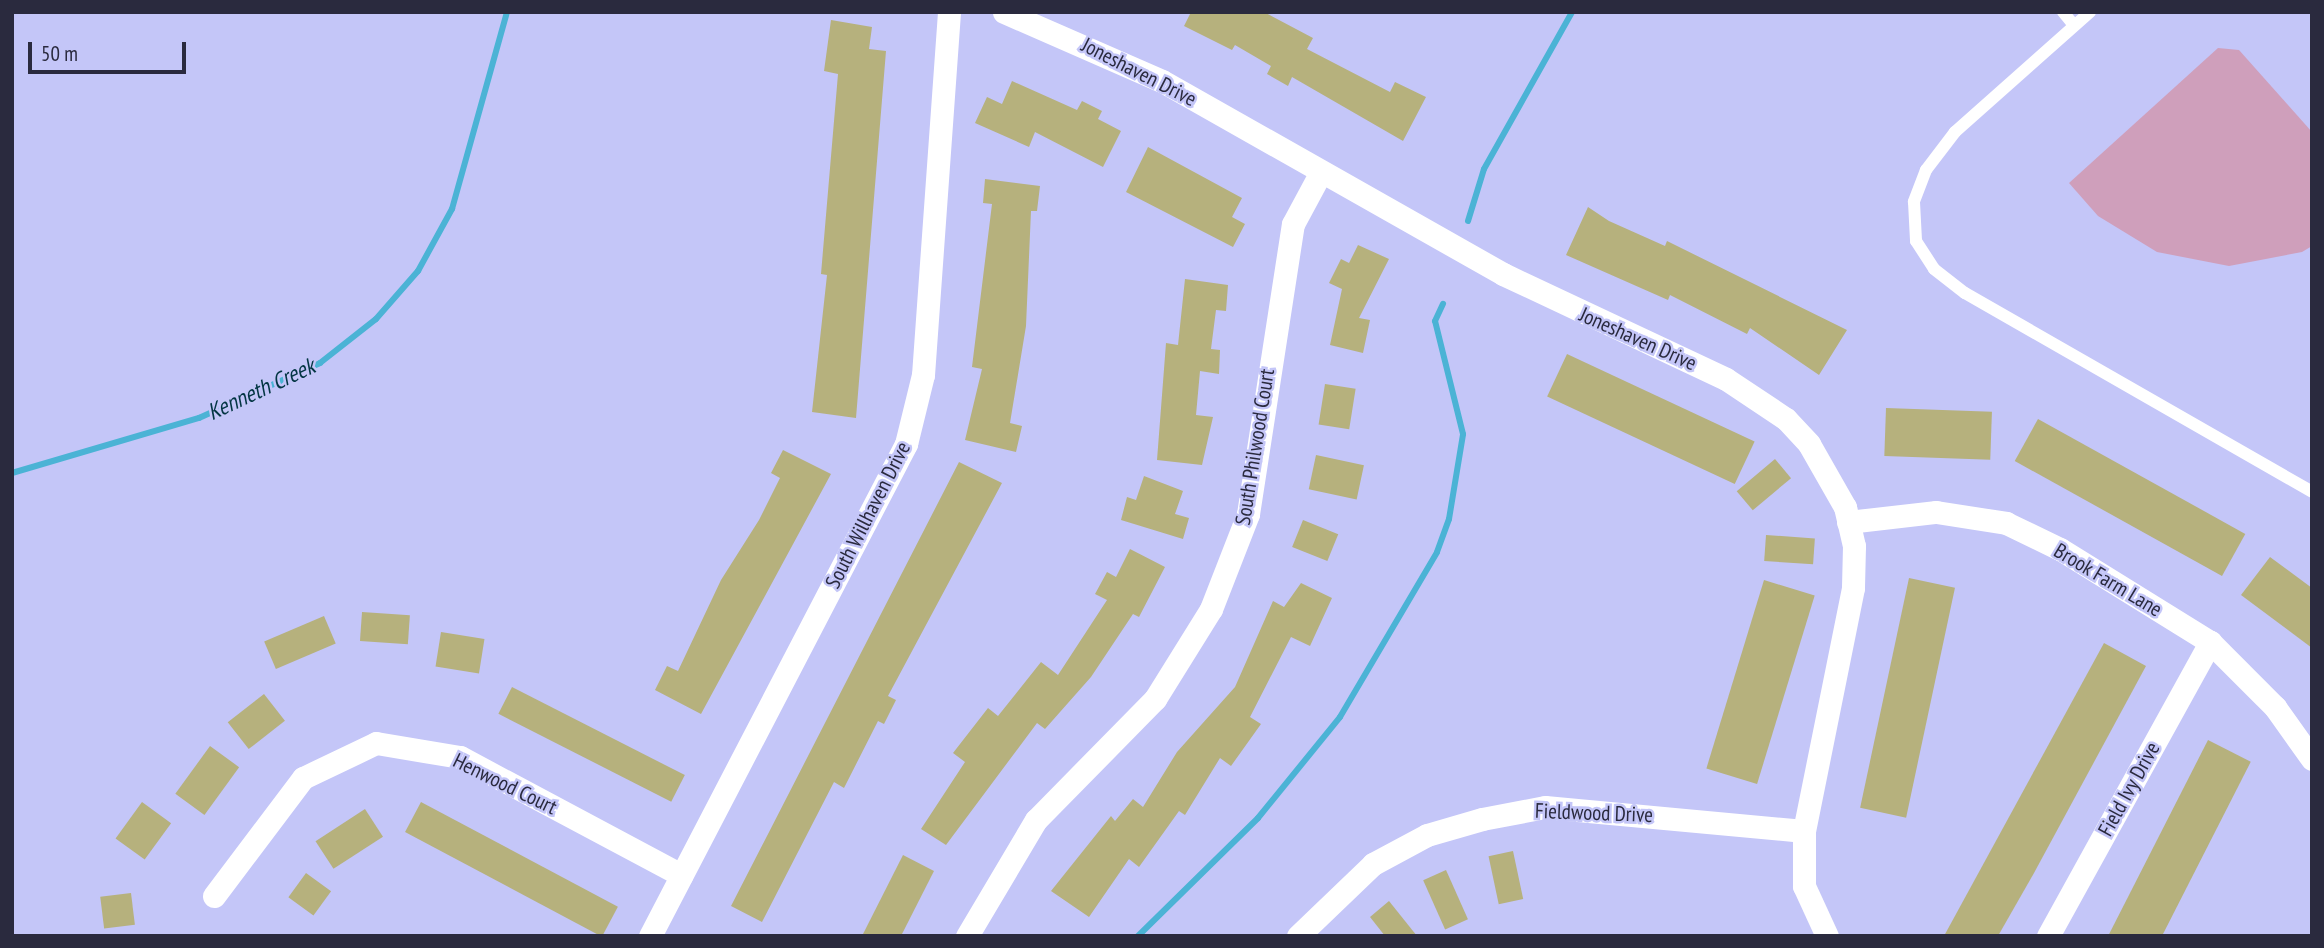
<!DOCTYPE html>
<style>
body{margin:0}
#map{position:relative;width:2324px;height:948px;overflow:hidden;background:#c4c6f8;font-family:"PT Sans Narrow",sans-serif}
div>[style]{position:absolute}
.green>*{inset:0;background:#cf9fbb}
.stream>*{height:6px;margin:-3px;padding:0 3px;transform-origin:3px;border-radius:3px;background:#4bb3d5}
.building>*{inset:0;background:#b6b17d;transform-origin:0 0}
.lane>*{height:12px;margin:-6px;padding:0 6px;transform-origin:6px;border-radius:6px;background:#fff}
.street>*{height:23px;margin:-11.5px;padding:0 11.5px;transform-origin:11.5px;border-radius:11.5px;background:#fff}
span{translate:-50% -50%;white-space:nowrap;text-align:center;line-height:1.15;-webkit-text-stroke:5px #c4c6f8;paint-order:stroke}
.street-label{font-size:21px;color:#2a2a3e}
.water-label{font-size:23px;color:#033543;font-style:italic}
.frame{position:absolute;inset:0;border:14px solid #2a2a3e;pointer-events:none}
.scale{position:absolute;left:28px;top:42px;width:158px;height:32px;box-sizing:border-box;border:4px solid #2a2a3e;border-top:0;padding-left:9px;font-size:21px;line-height:24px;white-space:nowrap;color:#2a2a3e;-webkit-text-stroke:5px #c4c6f8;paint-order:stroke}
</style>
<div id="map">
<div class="green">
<i style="clip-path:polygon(2218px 48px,2239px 50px,2312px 132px,2312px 246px,2302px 252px,2229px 266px,2157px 252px,2098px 216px,2069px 183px)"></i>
</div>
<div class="stream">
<i style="left:1468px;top:221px;width:54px;rotate:-72.9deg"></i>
<i style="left:1484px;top:169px;width:180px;rotate:-60.7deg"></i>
<i style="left:12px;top:473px;width:195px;rotate:-16.4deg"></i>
<i style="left:199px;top:418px;width:133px;rotate:-24.4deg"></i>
<i style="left:320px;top:363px;width:71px;rotate:-38.2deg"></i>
<i style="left:376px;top:319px;width:64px;rotate:-48.8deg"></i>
<i style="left:418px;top:271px;width:71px;rotate:-61.3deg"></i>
<i style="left:452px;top:209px;width:205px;rotate:-74.4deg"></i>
<i style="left:1138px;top:936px;width:168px;rotate:-44.5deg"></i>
<i style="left:1258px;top:818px;width:130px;rotate:-50.9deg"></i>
<i style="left:1340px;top:717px;width:191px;rotate:-59.5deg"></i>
<i style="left:1437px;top:552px;width:35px;rotate:-70deg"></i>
<i style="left:1449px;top:519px;width:86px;rotate:-80.6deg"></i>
<i style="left:1463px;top:434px;width:116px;rotate:-103.9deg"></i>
<i style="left:1435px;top:321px;width:19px;rotate:-65deg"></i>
</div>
<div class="building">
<i style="clip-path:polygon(1191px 12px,1264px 12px,1313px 38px,1307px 49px,1390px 92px,1395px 82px,1426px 97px,1403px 141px,1292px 77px,1288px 86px,1267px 74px,1271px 66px,1235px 45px,1232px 50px,1184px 26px)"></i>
<i style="clip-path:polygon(831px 20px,872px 27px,869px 49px,886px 51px,856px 418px,812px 412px,827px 275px,821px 274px,838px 74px,824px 71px)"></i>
<i style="clip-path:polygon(1012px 81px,1077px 110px,1082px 101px,1102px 111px,1098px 119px,1121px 131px,1103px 167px,1035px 132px,1029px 147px,975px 123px,987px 97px,1002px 104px)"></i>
<i style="clip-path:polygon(1148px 147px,1242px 198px,1232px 217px,1245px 224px,1233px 247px,1126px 192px)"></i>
<i style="clip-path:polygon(985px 179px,1040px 186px,1037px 211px,1031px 211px,1026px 326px,1010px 423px,1022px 426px,1016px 452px,965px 440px,982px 369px,972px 367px,992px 204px,983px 203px)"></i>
<i style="clip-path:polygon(1588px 207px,1609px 221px,1665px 246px,1667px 241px,1847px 330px,1819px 375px,1750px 328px,1747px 334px,1670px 295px,1668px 300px,1566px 255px)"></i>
<i style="clip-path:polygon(1358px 245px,1389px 259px,1359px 318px,1370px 320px,1363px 353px,1330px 345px,1342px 289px,1329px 283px,1341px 259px,1349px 263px)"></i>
<i style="clip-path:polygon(1185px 279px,1228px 285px,1226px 311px,1216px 310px,1211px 349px,1220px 350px,1219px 374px,1200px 371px,1196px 415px,1213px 417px,1202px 465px,1157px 460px,1166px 343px,1178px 345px)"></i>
<i style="left:1567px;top:354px;width:207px;height:47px;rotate:25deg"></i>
<i style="left:1325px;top:384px;width:31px;height:41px;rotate:9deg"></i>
<i style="left:1886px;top:408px;width:106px;height:48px;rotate:2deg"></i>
<i style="left:2038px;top:419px;width:237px;height:48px;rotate:29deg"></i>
<i style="clip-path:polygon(783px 450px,831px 474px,701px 714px,655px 690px,667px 666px,678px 671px,721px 580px,759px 520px,780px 478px,771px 473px)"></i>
<i style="left:1316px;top:455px;width:49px;height:35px;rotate:12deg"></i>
<i style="left:1775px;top:459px;width:25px;height:50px;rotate:50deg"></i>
<i style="clip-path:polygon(959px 462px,1002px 483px,888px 696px,896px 700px,884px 724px,878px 721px,844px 788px,834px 782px,762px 922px,731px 906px)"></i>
<i style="clip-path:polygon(1144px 476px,1183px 491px,1175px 514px,1189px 518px,1183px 539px,1121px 520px,1127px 497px,1136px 500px)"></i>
<i style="left:1303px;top:520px;width:38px;height:29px;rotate:22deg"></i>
<i style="left:1766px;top:535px;width:49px;height:26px;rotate:4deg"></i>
<i style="clip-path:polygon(1130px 549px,1165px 567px,1139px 617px,1133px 614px,1091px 677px,1045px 729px,1037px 723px,946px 845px,921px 829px,965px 762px,953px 753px,988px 708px,998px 716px,1041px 662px,1058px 675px,1107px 600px,1095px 594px,1107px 572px,1116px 577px)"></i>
<i style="clip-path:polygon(2270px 557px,2312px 588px,2312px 648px,2241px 595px)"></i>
<i style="left:1909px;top:578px;width:47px;height:235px;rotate:12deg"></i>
<i style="left:1764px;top:580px;width:53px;height:197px;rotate:17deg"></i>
<i style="clip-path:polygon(1301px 583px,1332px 598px,1310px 646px,1291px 637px,1250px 717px,1261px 724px,1231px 766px,1220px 758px,1185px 815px,1179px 811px,1139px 867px,1129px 859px,1089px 917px,1051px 891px,1111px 816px,1115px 821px,1133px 799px,1143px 807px,1177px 752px,1235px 687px,1273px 601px,1284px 607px)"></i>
<i style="left:362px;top:612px;width:48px;height:29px;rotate:4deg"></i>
<i style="left:324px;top:616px;width:30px;height:65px;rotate:67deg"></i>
<i style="left:441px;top:632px;width:44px;height:35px;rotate:9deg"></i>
<i style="clip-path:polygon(2104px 643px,2146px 666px,2034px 873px,1998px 936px,1944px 936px)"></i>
<i style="left:512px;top:687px;width:194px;height:30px;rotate:27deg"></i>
<i style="left:264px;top:694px;width:34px;height:46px;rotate:52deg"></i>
<i style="left:2208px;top:740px;width:48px;height:222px;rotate:27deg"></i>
<i style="left:210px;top:746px;width:36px;height:59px;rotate:36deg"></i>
<i style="left:142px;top:802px;width:36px;height:45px;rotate:36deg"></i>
<i style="left:421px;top:802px;width:223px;height:34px;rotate:28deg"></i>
<i style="left:365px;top:809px;width:33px;height:59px;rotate:57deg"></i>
<i style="left:1513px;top:851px;width:49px;height:25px;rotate:78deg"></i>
<i style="clip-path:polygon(903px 855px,934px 871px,901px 936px,862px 936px)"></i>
<i style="left:1446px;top:870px;width:54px;height:25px;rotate:66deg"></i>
<i style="left:306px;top:873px;width:31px;height:30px;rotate:36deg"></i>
<i style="left:131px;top:893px;width:32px;height:31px;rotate:83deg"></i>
<i style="clip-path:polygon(1389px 901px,1417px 936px,1385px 936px,1370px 917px)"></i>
</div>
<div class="lane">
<i style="left:2063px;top:12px;width:17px;rotate:50deg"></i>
<i style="left:2090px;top:12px;width:181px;rotate:138.4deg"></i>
<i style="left:1955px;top:132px;width:48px;rotate:127.3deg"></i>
<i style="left:1926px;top:170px;width:34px;rotate:111deg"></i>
<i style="left:1914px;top:202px;width:39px;rotate:87deg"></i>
<i style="left:1916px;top:241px;width:33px;rotate:57deg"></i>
<i style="left:1934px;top:269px;width:39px;rotate:38deg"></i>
<i style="left:1965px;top:293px;width:400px;rotate:29.8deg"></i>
</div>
<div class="street">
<i style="left:1004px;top:12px;width:172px;rotate:23.6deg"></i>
<i style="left:1162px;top:81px;width:392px;rotate:29.5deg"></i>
<i style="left:1503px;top:274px;width:246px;rotate:25.2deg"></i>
<i style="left:1726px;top:379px;width:72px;rotate:33.7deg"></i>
<i style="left:1786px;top:419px;width:34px;rotate:47deg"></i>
<i style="left:1809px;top:444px;width:73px;rotate:60.3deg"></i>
<i style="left:1845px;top:507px;width:40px;rotate:77deg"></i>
<i style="left:1854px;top:546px;width:42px;rotate:91.4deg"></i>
<i style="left:1853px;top:588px;width:248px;rotate:101.4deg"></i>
<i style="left:1804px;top:831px;width:55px;rotate:90deg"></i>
<i style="left:1804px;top:886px;width:55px;rotate:65.3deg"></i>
<i style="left:1848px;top:522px;width:89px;rotate:-6.5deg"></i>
<i style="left:1936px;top:512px;width:71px;rotate:8.9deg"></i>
<i style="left:2006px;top:523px;width:60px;rotate:25.7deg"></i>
<i style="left:2060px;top:549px;width:176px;rotate:31.8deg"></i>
<i style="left:2210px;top:642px;width:92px;rotate:45deg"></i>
<i style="left:2275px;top:707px;width:64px;rotate:54.6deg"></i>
<i style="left:214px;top:896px;width:148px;rotate:-53deg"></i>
<i style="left:303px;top:778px;width:81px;rotate:-25.6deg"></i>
<i style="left:376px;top:743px;width:85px;rotate:9.5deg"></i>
<i style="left:460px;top:757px;width:251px;rotate:28.1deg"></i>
<i style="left:650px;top:936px;width:555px;rotate:-62.51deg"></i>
<i style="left:906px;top:444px;width:71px;rotate:-76.2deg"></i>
<i style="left:923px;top:375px;width:364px;rotate:-85.9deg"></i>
<i style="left:967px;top:936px;width:135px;rotate:-59.3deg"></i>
<i style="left:1036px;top:820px;width:170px;rotate:-45.5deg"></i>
<i style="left:1155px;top:699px;width:106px;rotate:-58.1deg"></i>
<i style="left:1211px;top:609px;width:102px;rotate:-68.7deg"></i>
<i style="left:1248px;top:514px;width:293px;rotate:-81.2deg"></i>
<i style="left:1293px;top:224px;width:59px;rotate:-61.7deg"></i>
<i style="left:1298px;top:936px;width:104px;rotate:-43.8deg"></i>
<i style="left:1373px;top:864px;width:61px;rotate:-28.2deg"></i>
<i style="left:1427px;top:835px;width:57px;rotate:-16.2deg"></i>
<i style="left:1482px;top:819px;width:64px;rotate:-10.8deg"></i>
<i style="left:1545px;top:807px;width:260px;rotate:5.3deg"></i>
<i style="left:2048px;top:936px;width:336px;rotate:-61.1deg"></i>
</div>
<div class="street-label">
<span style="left:1139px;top:72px;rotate:27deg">Joneshaven Drive</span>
<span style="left:1638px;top:339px;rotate:24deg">Joneshaven Drive</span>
<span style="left:1255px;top:447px;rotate:-81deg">South Philwood Court</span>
<span style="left:868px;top:515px;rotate:-63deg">South Willhaven Drive</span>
<span style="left:2108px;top:580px;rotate:31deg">Brook Farm Lane</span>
<span style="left:505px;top:784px;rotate:26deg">Henwood Court</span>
<span style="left:2129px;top:789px;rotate:-61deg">Field Ivy Drive</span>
<span style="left:1594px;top:813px;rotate:2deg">Fieldwood Drive</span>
</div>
<div class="water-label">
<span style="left:261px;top:389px;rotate:-25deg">Kenneth Creek</span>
</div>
<div class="frame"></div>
<div class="scale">50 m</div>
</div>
